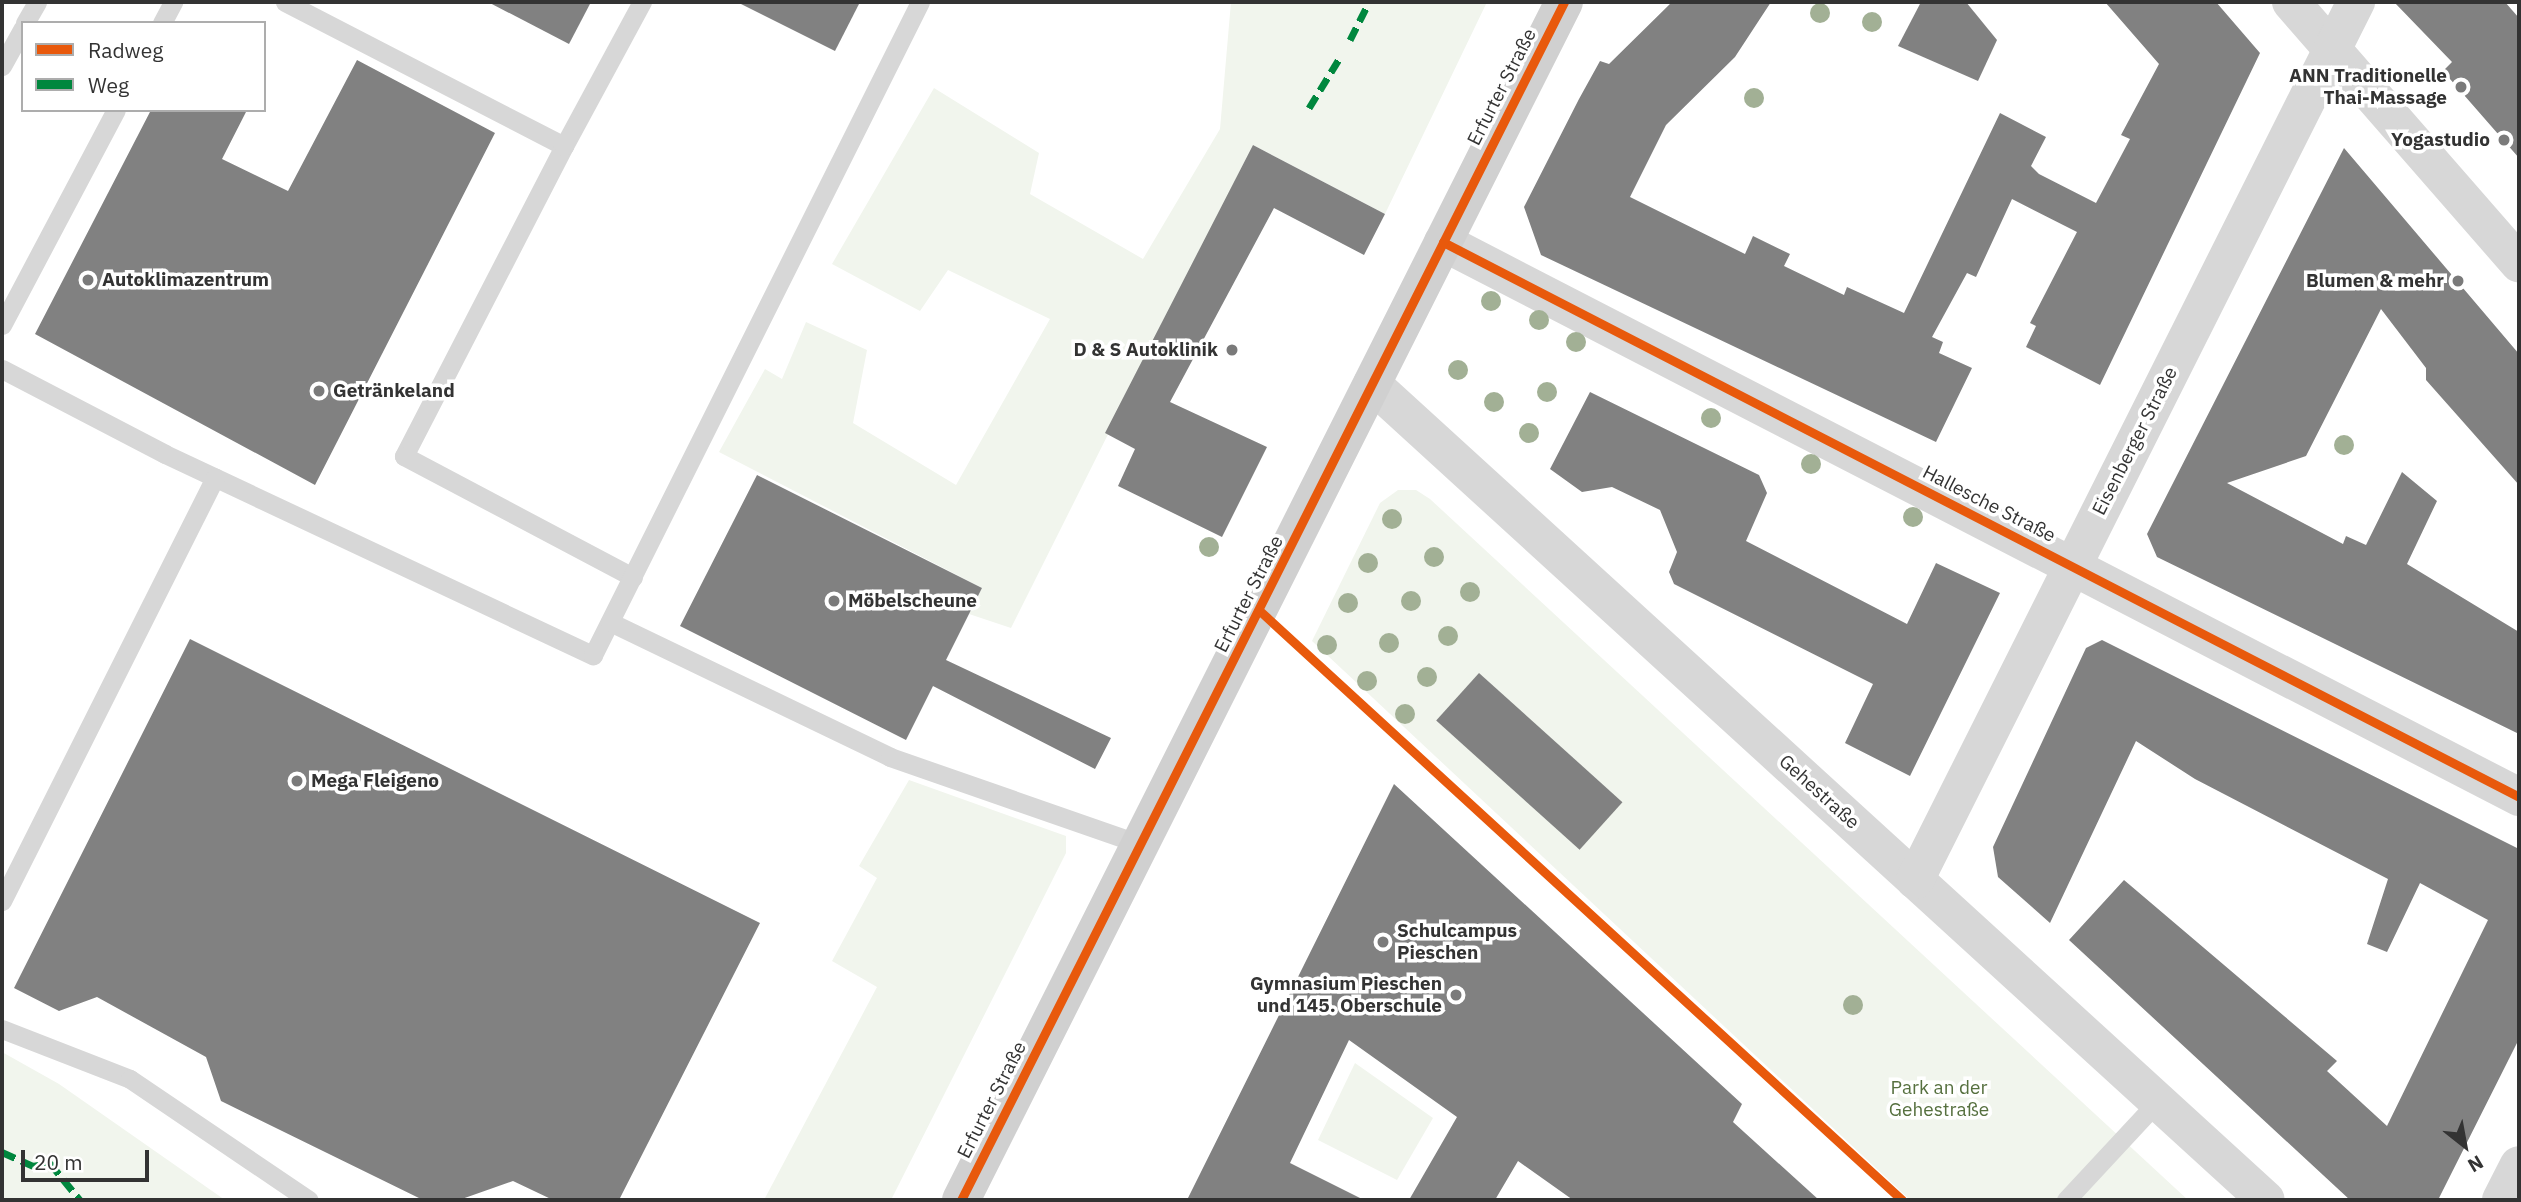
<!DOCTYPE html>
<meta charset="utf-8">
<style>
body{margin:0}
#map{position:relative;width:2521px;height:1202px;overflow:hidden;background:#fff;font-family:"IBM Plex Sans",sans-serif}
div>[style]{position:absolute}
.green>*{inset:0;background:#f1f5ed}
.building>*{inset:0;background:#818181;transform-origin:0 0}
.lane>*{height:19px;margin:-9.5px;padding:0 9.5px;transform-origin:9.5px;border-radius:9.5px;background:#d7d7d7}
.street>*{height:38px;margin:-19px;padding:0 19px;transform-origin:19px;border-radius:19px;background:#d7d7d7}
.secondary>*{height:38px;margin:-19px;padding:0 19px;transform-origin:19px;border-radius:19px;background:#d0d0d0}
.quiet>*{height:7px;margin-top:-3.5px;transform-origin:0;background:repeating-linear-gradient(90deg,#00873e 0 14px,transparent 0 21px)}
.cycleway>*{height:9px;margin:-4.5px;padding:0 4.5px;transform-origin:4.5px;border-radius:4.5px;background:#e8590c}
.trees>*{width:20px;height:20px;margin:-10px;border-radius:50%;background:#a2b095}
.dots>*{width:19px;height:19px;translate:-50% -50%;box-sizing:border-box;border:4px solid #fff;border-radius:50%}
span{translate:-50% -50%;white-space:nowrap;text-align:center;line-height:1.15;-webkit-text-stroke:7px #fff;paint-order:stroke}
.poi-label{font-size:19px;color:#333;font-weight:700}
.right{translate:-100% -50%;text-align:right}
.left{translate:0 -50%;text-align:left}
.street-label{font-size:19px;color:#333}
.park-label{font-size:19px;color:#56703f}
.frame{position:absolute;inset:0;border:4px solid #333;pointer-events:none}
.legend{position:absolute;left:21px;top:21px;width:245px;height:91px;box-sizing:border-box;background:#fff;border:2px solid #adadad;margin:0;padding:9px 12px;list-style:none;font-size:21px;color:#333}
.legend li{display:flex;align-items:center;gap:14px;height:35px}
.legend b{width:35px;border:2px solid #adadad}
.north{position:absolute;left:2430px;top:1111px;width:70px;height:70px;-webkit-text-stroke:5px #fff;paint-order:stroke;rotate:149deg;font-size:19px;font-weight:700;line-height:28px;text-align:center;color:#333}
.north::after{content:'';display:block;margin:auto;width:24px;height:32px;background:#333;clip-path:polygon(50% 0,100% 100%,50% 72%,0 100%)}
.scale{position:absolute;left:21px;top:1150px;width:128px;height:32px;box-sizing:border-box;border:4px solid #333;border-top:0;padding-left:9px;font-size:21px;line-height:24px;white-space:nowrap;color:#333;-webkit-text-stroke:5px #fff;paint-order:stroke}
</style>
<div id="map">
<div class="green">
<i style="clip-path:polygon(1231px 2px,1487px 2px,1385px 214px,1253px 145px,1011px 628px,969px 614px,982px 588px,719px 452px,765px 369px,782px 379px,806px 322px,867px 350px,853px 423px,956px 485px,1050px 319px,948px 270px,920px 311px,832px 264px,934px 88px,1039px 153px,1030px 194px,1143px 259px,1220px 129px)"></i>
<i style="clip-path:polygon(1398px 490px,1416px 490px,1430px 499px,2188px 1200px,1910px 1200px,1312px 641px,1380px 503px)"></i>
<i style="clip-path:polygon(909px 780px,1066px 836px,1066px 853px,891px 1200px,764px 1200px,877px 987px,832px 961px,877px 878px,859px 866px)"></i>
<i style="clip-path:polygon(2px 1052px,59px 1084px,225px 1200px,2px 1200px)"></i>
<i style="clip-path:polygon(1355px 1063px,1433px 1118px,1397px 1180px,1318px 1140px)"></i>
</div>
<div class="building">
<i style="clip-path:polygon(488px 2px,591px 2px,569px 44px)"></i>
<i style="clip-path:polygon(737px 2px,860px 2px,835px 51px)"></i>
<i style="clip-path:polygon(1672px 2px,1771px 2px,1735px 57px,1666px 125px,1630px 197px,1745px 254px,1753px 236px,1790px 254px,1784px 266px,1844px 295px,1847px 287px,1904px 313px,2000px 113px,2046px 137px,2031px 166px,2039px 174px,2096px 203px,2130px 139px,2121px 135px,2159px 64px,2105px 2px,2216px 2px,2260px 53px,2100px 385px,2026px 347px,2036px 326px,2030px 323px,2077px 232px,2012px 199px,1976px 277px,1967px 273px,1932px 337px,1943px 342px,1939px 353px,1972px 368px,1936px 442px,1541px 255px,1524px 207px,1579px 99px,1600px 61px,1609px 64px)"></i>
<i style="clip-path:polygon(1921px 2px,1966px 2px,1997px 40px,1978px 81px,1898px 46px)"></i>
<i style="clip-path:polygon(2394px 2px,2505px 2px,2519px 18px,2519px 158px,2443px 71px,2452px 62px)"></i>
<i style="clip-path:polygon(357px 60px,495px 133px,315px 485px,35px 334px,151px 110px,247px 110px,222px 159px,288px 191px)"></i>
<i style="clip-path:polygon(1253px 145px,1385px 214px,1364px 255px,1274px 208px,1170px 402px,1267px 447px,1222px 537px,1118px 486px,1135px 449px,1105px 433px)"></i>
<i style="clip-path:polygon(2344px 148px,2519px 354px,2519px 485px,2426px 380px,2426px 368px,2381px 309px,2306px 456px,2227px 483px,2343px 544px,2346px 536px,2366px 545px,2402px 472px,2437px 501px,2407px 564px,2519px 632px,2519px 734px,2157px 557px,2147px 534px)"></i>
<i style="clip-path:polygon(1590px 392px,1759px 475px,1767px 493px,1746px 541px,1907px 624px,1936px 563px,2000px 593px,1910px 776px,1845px 743px,1873px 684px,1674px 584px,1669px 572px,1677px 552px,1660px 510px,1612px 487px,1582px 492px,1550px 469px)"></i>
<i style="clip-path:polygon(757px 475px,982px 588px,946px 660px,1111px 738px,1095px 769px,933px 686px,906px 740px,680px 626px)"></i>
<i style="clip-path:polygon(190px 639px,760px 923px,619px 1200px,553px 1200px,513px 1181px,459px 1200px,423px 1200px,221px 1101px,206px 1057px,97px 997px,59px 1011px,14px 988px)"></i>
<i style="clip-path:polygon(2102px 640px,2519px 849px,2519px 1039px,2438px 1200px,2350px 1200px,2069px 940px,2124px 880px,2337px 1061px,2327px 1071px,2387px 1126px,2488px 920px,2420px 883px,2387px 952px,2367px 944px,2388px 879px,2195px 779px,2136px 741px,2050px 923px,1998px 877px,1993px 847px,2086px 648px)"></i>
<i style="left:1479px;top:673px;width:193px;height:64px;rotate:42deg"></i>
<i style="clip-path:polygon(1394px 784px,1742px 1104px,1733px 1122px,1819px 1200px,1573px 1200px,1518px 1161px,1495px 1200px,1409px 1200px,1457px 1117px,1349px 1040px,1290px 1163px,1364px 1200px,1187px 1200px)"></i>
</div>
<div class="lane">
<i style="left:285px;top:2px;width:314px;rotate:27.3deg"></i>
<i style="left:564px;top:146px;width:349px;rotate:117.3deg"></i>
<i style="left:404px;top:456px;width:259px;rotate:27.9deg"></i>
<i style="left:25px;top:23px;width:24px;rotate:-60deg"></i>
<i style="left:162px;top:23px;width:24px;rotate:-62deg"></i>
<i style="left:2px;top:66px;width:43px;rotate:-61.1deg"></i>
<i style="left:564px;top:146px;width:164px;rotate:-61.6deg"></i>
<i style="left:2px;top:325px;width:243px;rotate:-62.1deg"></i>
<i style="left:2px;top:369px;width:184px;rotate:27.5deg"></i>
<i style="left:165px;top:454px;width:473px;rotate:25.2deg"></i>
<i style="left:593px;top:655px;width:730px;rotate:-63.4deg"></i>
<i style="left:610px;top:622px;width:311px;rotate:25.7deg"></i>
<i style="left:890px;top:757px;width:265px;rotate:19.2deg"></i>
<i style="left:2px;top:901px;width:474px;rotate:-63.3deg"></i>
<i style="left:2px;top:1029px;width:137px;rotate:21.3deg"></i>
<i style="left:130px;top:1079px;width:216px;rotate:34.1deg"></i>
<i style="left:2066px;top:1200px;width:135px;rotate:-47.1deg"></i>
</div>
<div class="street">
<i style="left:2291px;top:2px;width:347px;rotate:48.9deg"></i>
<i style="left:1443px;top:242px;width:1211px;rotate:27.28deg"></i>
<i style="left:1372px;top:384px;width:1210px;rotate:42.39deg"></i>
<i style="left:1915px;top:880px;width:983px;rotate:-63.33deg"></i>
<i style="left:2501px;top:1200px;width:39px;rotate:-63deg"></i>
</div>
<div class="secondary">
<i style="left:961px;top:1200px;width:1341px;rotate:-63.28deg"></i>
</div>
<div class="quiet">
<i style="left:1350px;top:40px;width:42px;rotate:-63.4deg"></i>
<i style="left:1309px;top:108px;width:57px;rotate:-58.5deg"></i>
<i style="left:2px;top:1152px;width:34px;rotate:24deg"></i>
<i style="left:33px;top:1166px;width:17px;rotate:-10deg"></i>
<i style="left:50px;top:1163px;width:48px;rotate:51deg"></i>
</div>
<div class="cycleway">
<i style="left:1443px;top:242px;width:1211px;rotate:27.28deg"></i>
<i style="left:1261px;top:612px;width:870px;rotate:42.53deg"></i>
<i style="left:961px;top:1200px;width:1341px;rotate:-63.28deg"></i>
</div>
<div class="trees">
<i style="left:1820px;top:13px"></i>
<i style="left:1872px;top:22px"></i>
<i style="left:1754px;top:98px"></i>
<i style="left:1491px;top:301px"></i>
<i style="left:1539px;top:320px"></i>
<i style="left:1576px;top:342px"></i>
<i style="left:1458px;top:370px"></i>
<i style="left:1547px;top:392px"></i>
<i style="left:1494px;top:402px"></i>
<i style="left:1711px;top:418px"></i>
<i style="left:1529px;top:433px"></i>
<i style="left:2344px;top:445px"></i>
<i style="left:1811px;top:464px"></i>
<i style="left:1913px;top:517px"></i>
<i style="left:1392px;top:519px"></i>
<i style="left:1209px;top:547px"></i>
<i style="left:1434px;top:557px"></i>
<i style="left:1368px;top:563px"></i>
<i style="left:1470px;top:592px"></i>
<i style="left:1411px;top:601px"></i>
<i style="left:1348px;top:603px"></i>
<i style="left:1448px;top:636px"></i>
<i style="left:1389px;top:643px"></i>
<i style="left:1327px;top:645px"></i>
<i style="left:1427px;top:677px"></i>
<i style="left:1367px;top:681px"></i>
<i style="left:1405px;top:714px"></i>
<i style="left:1853px;top:1005px"></i>
</div>
<div class="dots">
<i style="left:2461px;top:87px;background:#7a7a7a"></i>
<i style="left:2504px;top:140px;background:#7a7a7a"></i>
<i style="left:88px;top:280px;background:#7a7a7a"></i>
<i style="left:2458px;top:281px;background:#7a7a7a"></i>
<i style="left:1232px;top:350px;background:#7a7a7a"></i>
<i style="left:319px;top:391px;background:#7a7a7a"></i>
<i style="left:834px;top:601px;background:#7a7a7a"></i>
<i style="left:297px;top:781px;background:#7a7a7a"></i>
<i style="left:1383px;top:942px;background:#7a7a7a"></i>
<i style="left:1456px;top:995px;background:#7a7a7a"></i>
</div>
<div class="poi-label">
<span class="right" style="left:2447px;top:87px">ANN Traditionelle<br>Thai-Massage</span>
<span class="right" style="left:2490px;top:140px">Yogastudio</span>
<span class="left" style="left:102px;top:280px">Autoklimazentrum</span>
<span class="right" style="left:2444px;top:281px">Blumen &amp; mehr</span>
<span class="right" style="left:1218px;top:350px">D &amp; S Autoklinik</span>
<span class="left" style="left:333px;top:391px">Getränkeland</span>
<span class="left" style="left:848px;top:601px">Möbelscheune</span>
<span class="left" style="left:311px;top:781px">Mega Fleigeno</span>
<span class="left" style="left:1397px;top:942px">Schulcampus<br>Pieschen</span>
<span class="right" style="left:1442px;top:995px">Gymnasium Pieschen<br>und 145. Oberschule</span>
</div>
<div class="street-label">
<span style="left:1502px;top:87px;rotate:-63deg">Erfurter Straße</span>
<span style="left:2135px;top:441px;rotate:-63deg">Eisenberger Straße</span>
<span style="left:1989px;top:504px;rotate:27deg">Hallesche Straße</span>
<span style="left:1249px;top:594px;rotate:-63deg">Erfurter Straße</span>
<span style="left:1819px;top:792px;rotate:42deg">Gehestraße</span>
<span style="left:992px;top:1100px;rotate:-63deg">Erfurter Straße</span>
</div>
<div class="park-label">
<span style="left:1939px;top:1099px">Park an der<br>Gehestraße</span>
</div>
<div class="frame"></div>
<ul class="legend">
<li><b style="height:9px;background:#e8590c"></b>Radweg</li>
<li><b style="height:9px;background:#00873e"></b>Weg</li>
</ul>
<div class="north">N</div>
<div class="scale">20 m</div>
</div>
